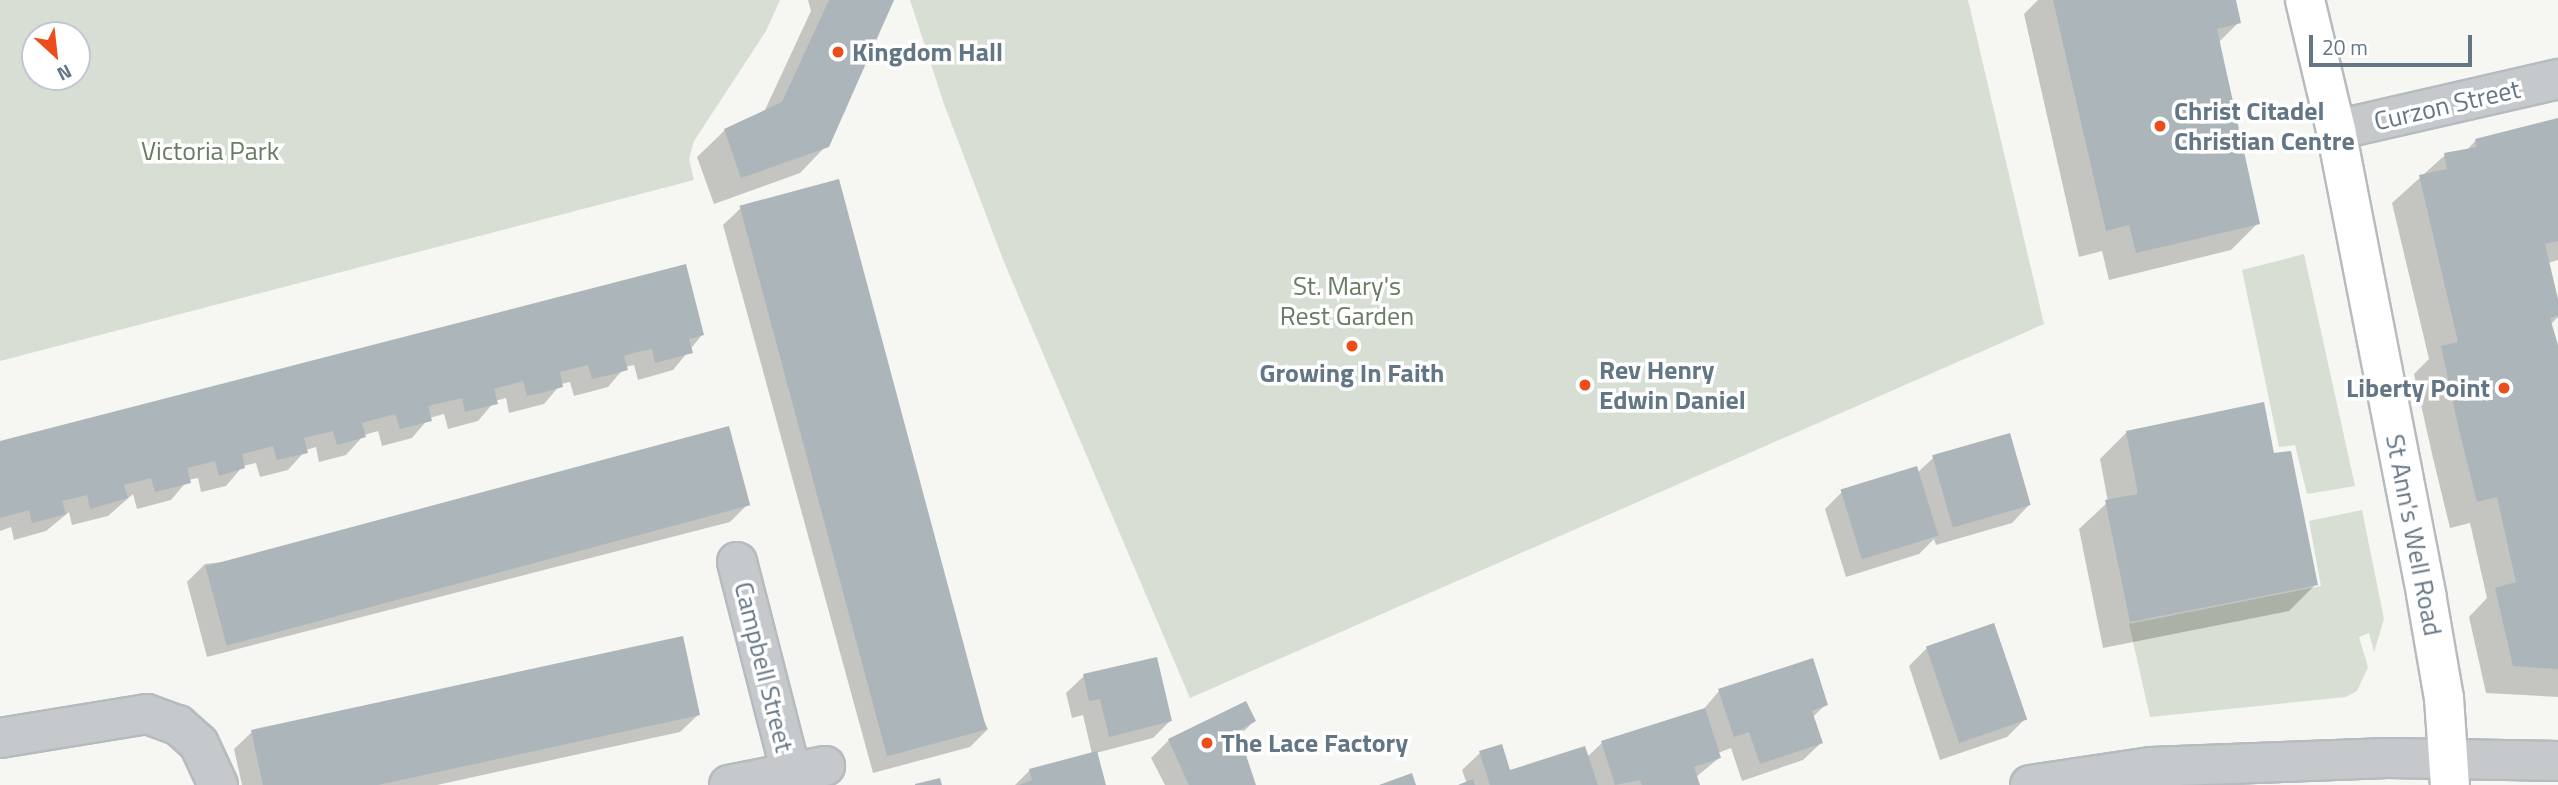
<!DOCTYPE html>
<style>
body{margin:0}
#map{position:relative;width:2558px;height:785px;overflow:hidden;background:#f6f6f2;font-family:"Titillium Web",sans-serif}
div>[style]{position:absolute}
.green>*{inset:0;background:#d7ded3}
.shadow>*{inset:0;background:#0003}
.building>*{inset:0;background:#acb5ba;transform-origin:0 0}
.roads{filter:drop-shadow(2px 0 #b5bbbf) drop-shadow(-2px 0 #b5bbbf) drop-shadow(0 2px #b5bbbf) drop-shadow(0 -2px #b5bbbf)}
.street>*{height:38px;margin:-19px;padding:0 19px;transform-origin:19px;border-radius:19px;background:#c5c9cc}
.secondary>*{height:38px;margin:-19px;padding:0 19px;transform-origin:19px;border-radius:19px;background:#fff}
.dots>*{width:19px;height:19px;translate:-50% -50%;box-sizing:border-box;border:4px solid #fff;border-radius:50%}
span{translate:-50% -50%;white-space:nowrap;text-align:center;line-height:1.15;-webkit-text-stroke:7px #fff;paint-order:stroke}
.poi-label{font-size:26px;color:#637685;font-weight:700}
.left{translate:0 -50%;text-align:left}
.right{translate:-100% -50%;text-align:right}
.street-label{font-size:26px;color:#637685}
.park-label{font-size:26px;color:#677c62}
.north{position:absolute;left:21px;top:21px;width:70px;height:70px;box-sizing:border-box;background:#fff;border:2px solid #c1c8ce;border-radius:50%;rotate:153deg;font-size:19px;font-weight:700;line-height:28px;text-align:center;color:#637685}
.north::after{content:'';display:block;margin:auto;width:24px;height:32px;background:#ed4d1b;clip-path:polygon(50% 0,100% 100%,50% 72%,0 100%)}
.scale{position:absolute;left:2309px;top:35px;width:163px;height:32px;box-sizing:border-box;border:4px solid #637685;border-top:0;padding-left:9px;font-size:21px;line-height:24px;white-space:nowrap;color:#637685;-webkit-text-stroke:5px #fff;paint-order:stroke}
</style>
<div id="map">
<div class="green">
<i style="clip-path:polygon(evenodd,0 0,780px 0,766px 31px,694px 141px,689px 159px,694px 180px,0 361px,0 0,35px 35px,77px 35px,77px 77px,35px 77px,35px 35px)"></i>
<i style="clip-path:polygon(910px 0,1968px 0,2044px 324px,1190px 698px,1004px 262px,944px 104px)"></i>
<i style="clip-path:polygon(2304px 254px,2355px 486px,2307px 494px,2295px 445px,2279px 447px,2242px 270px)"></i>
<i style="clip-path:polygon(2362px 510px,2384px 619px,2374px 652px,2369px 633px,2359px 637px,2368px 667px,2357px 691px,2346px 697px,2150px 717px,2129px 624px,2321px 586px,2309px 521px)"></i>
</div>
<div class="shadow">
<i style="clip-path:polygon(808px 0,892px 0,827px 145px,800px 173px,714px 204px,697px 157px,725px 130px,764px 112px,811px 11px)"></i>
<i style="clip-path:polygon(2038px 0,2234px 0,2239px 22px,2218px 43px,2258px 223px,2231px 250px,2109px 280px,2102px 251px,2079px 257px,2024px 14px)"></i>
<i style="clip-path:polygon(2558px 119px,2558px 260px,2548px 263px,2558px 306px,2558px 317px,2550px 325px,2558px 347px,2558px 697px,2486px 693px,2469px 617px,2487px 598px,2470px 523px,2450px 528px,2433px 458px,2414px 374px,2429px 359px,2392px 203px,2445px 155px,2466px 151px,2476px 140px)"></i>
<i style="clip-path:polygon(741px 208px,988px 729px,970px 747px,873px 773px,723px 225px)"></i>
<i style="clip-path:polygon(702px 335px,673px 370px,638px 380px,634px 365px,625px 367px,608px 387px,574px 396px,570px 382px,561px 384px,544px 404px,509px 413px,506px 398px,495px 401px,478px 421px,448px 429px,444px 414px,429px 418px,412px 438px,382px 446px,378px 431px,364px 435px,346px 455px,319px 462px,316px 447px,306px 450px,288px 470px,260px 477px,256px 463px,243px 466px,226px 486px,201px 492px,198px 478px,188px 480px,171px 500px,137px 509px,133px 494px,108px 516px,72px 525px,69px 512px,46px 531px,14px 540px,11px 527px,0 531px,0 443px)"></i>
<i style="clip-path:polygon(2127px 432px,2273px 455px,2316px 584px,2289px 611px,2103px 648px,2079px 529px,2108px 502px,2100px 459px)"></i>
<i style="clip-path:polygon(1933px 458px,2029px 505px,2012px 523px,1936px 545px,1934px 539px,1919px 554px,1846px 577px,1825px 509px,1842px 492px,1917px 473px)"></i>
<i style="clip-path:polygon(748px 504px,730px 522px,207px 657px,187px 582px,205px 564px)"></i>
<i style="clip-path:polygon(1927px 648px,2025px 719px,2007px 737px,1940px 760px,1909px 666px)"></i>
<i style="clip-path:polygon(1084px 676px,1171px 720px,1153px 738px,1096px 753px,1104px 785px,1015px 785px,1030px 770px,1092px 754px,1083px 715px,1072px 718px,1066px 693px)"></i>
<i style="clip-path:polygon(1719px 691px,1826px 704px,1812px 718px,1821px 743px,1803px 760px,1742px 781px,1731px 748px,1718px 753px,1719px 758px,1696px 777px,1698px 785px,1462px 785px,1467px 784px,1462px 770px,1480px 753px,1509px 772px,1587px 757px,1602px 743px,1702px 711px)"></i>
<i style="clip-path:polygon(698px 715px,680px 732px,437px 785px,242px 785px,234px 749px,252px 732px)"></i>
<i style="clip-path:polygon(1254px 721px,1238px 737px,1254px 785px,1165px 785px,1151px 758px,1169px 740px)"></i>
</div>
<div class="building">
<i style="clip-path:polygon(829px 0,894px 0,829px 147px,741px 178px,724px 129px,782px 102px)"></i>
<i style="clip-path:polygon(2053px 0,2236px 0,2241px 23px,2217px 29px,2260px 224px,2136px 253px,2129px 225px,2106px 231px)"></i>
<i style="clip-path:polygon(2558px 118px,2558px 241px,2545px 244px,2558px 299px,2558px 316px,2550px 318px,2558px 345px,2558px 669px,2513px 666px,2495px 588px,2516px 582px,2497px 497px,2477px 502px,2459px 430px,2441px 346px,2458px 342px,2419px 175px,2447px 169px,2444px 153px,2477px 147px,2475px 139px)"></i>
<i style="left:839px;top:179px;width:570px;height:103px;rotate:75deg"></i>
<i style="clip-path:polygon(686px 264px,704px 335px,689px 339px,693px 353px,655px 363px,652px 349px,637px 352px,624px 356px,628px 370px,610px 375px,592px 379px,588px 365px,560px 372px,563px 387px,545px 392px,527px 396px,523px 381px,494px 389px,498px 404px,481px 408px,465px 412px,462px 398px,428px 406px,432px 421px,400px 429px,395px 414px,362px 423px,366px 437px,337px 445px,333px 431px,304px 438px,308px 453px,277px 460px,273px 446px,242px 454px,245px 468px,219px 476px,215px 461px,187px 468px,191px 483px,155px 492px,151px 478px,124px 485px,128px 498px,90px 509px,87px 495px,62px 501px,66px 514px,48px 519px,32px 523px,29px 510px,0 518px,0 441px)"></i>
<i style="clip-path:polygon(2264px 402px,2274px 453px,2291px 451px,2318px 585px,2130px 622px,2105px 500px,2138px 494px,2126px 431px)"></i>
<i style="left:729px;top:426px;width:82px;height:542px;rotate:75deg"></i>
<i style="left:2010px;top:433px;width:75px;height:81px;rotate:74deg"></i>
<i style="left:1917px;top:466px;width:73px;height:80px;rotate:73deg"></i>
<i style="left:1994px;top:623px;width:102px;height:72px;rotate:71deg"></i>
<i style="clip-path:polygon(683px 636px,700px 715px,378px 785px,263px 785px,251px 730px)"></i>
<i style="clip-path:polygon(1157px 657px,1172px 721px,1109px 737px,1100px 699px,1089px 701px,1083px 674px)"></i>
<i style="clip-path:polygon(1813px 658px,1828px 705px,1812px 711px,1823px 743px,1760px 764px,1749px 732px,1734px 737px,1718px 689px)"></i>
<i style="clip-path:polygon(1246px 701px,1256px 721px,1238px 731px,1256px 785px,1189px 785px,1168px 739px)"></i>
<i style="clip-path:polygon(1705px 708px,1721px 758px,1694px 767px,1700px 785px,1642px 785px,1640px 780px,1615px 785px,1601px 741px)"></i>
<i style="clip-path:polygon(1502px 744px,1510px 770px,1585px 746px,1598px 785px,1490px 785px,1479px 751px)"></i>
<i style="clip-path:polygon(1097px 751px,1106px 785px,1019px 785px,1032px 780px,1029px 769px)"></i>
<i style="clip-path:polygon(1412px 773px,1416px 785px,1379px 785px)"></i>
<i style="clip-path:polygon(940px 778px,942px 785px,915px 785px,915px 784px)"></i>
<i style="clip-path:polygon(1473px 779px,1475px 785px,1458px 785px)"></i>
</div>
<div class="roads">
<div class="street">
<i style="left:2336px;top:130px;width:228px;rotate:-12.9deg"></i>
<i style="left:737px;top:562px;width:217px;rotate:75.6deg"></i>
<i style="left:0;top:738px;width:149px;rotate:-9.3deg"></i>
<i style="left:147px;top:714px;width:33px;rotate:20deg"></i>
<i style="left:178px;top:725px;width:28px;rotate:42deg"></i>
<i style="left:199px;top:744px;width:45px;rotate:65.1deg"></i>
<i style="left:729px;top:785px;width:98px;rotate:-11.2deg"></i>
<i style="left:2030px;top:785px;width:122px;rotate:-8.5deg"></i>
<i style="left:2151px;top:767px;width:237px;rotate:-2.2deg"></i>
<i style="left:2388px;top:758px;width:170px;rotate:1deg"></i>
</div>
<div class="secondary">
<i style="left:2305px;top:0;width:134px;rotate:76.6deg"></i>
<i style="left:2336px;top:130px;width:473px;rotate:79deg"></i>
<i style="left:2426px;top:594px;width:106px;rotate:80.2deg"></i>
<i style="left:2444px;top:698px;width:87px;rotate:86.1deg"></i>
</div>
</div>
<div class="dots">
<i style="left:838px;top:52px;background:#ed4d1b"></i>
<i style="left:2160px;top:126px;background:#ed4d1b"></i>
<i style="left:1352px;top:346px;background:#ed4d1b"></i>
<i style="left:1585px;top:385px;background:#ed4d1b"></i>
<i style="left:2504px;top:388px;background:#ed4d1b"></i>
<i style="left:1207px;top:743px;background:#ed4d1b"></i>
</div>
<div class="poi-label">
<span class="left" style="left:852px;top:52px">Kingdom Hall</span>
<span class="left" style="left:2174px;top:126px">Christ Citadel<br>Christian Centre</span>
<span class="left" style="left:1599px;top:385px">Rev Henry<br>Edwin Daniel</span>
<span style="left:1352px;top:373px">Growing In Faith</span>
<span class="right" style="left:2490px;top:388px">Liberty Point</span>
<span class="left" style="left:1221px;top:743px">The Lace Factory</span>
</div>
<div class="street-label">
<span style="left:2447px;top:105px;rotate:-13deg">Curzon Street</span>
<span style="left:2414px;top:535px;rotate:79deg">St Ann's Well Road</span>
<span style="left:764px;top:667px;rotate:76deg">Campbell Street</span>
</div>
<div class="park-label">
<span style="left:210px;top:151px">Victoria Park</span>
<span style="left:1347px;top:301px">St. Mary's<br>Rest Garden</span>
</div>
<div class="north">N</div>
<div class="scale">20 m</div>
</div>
